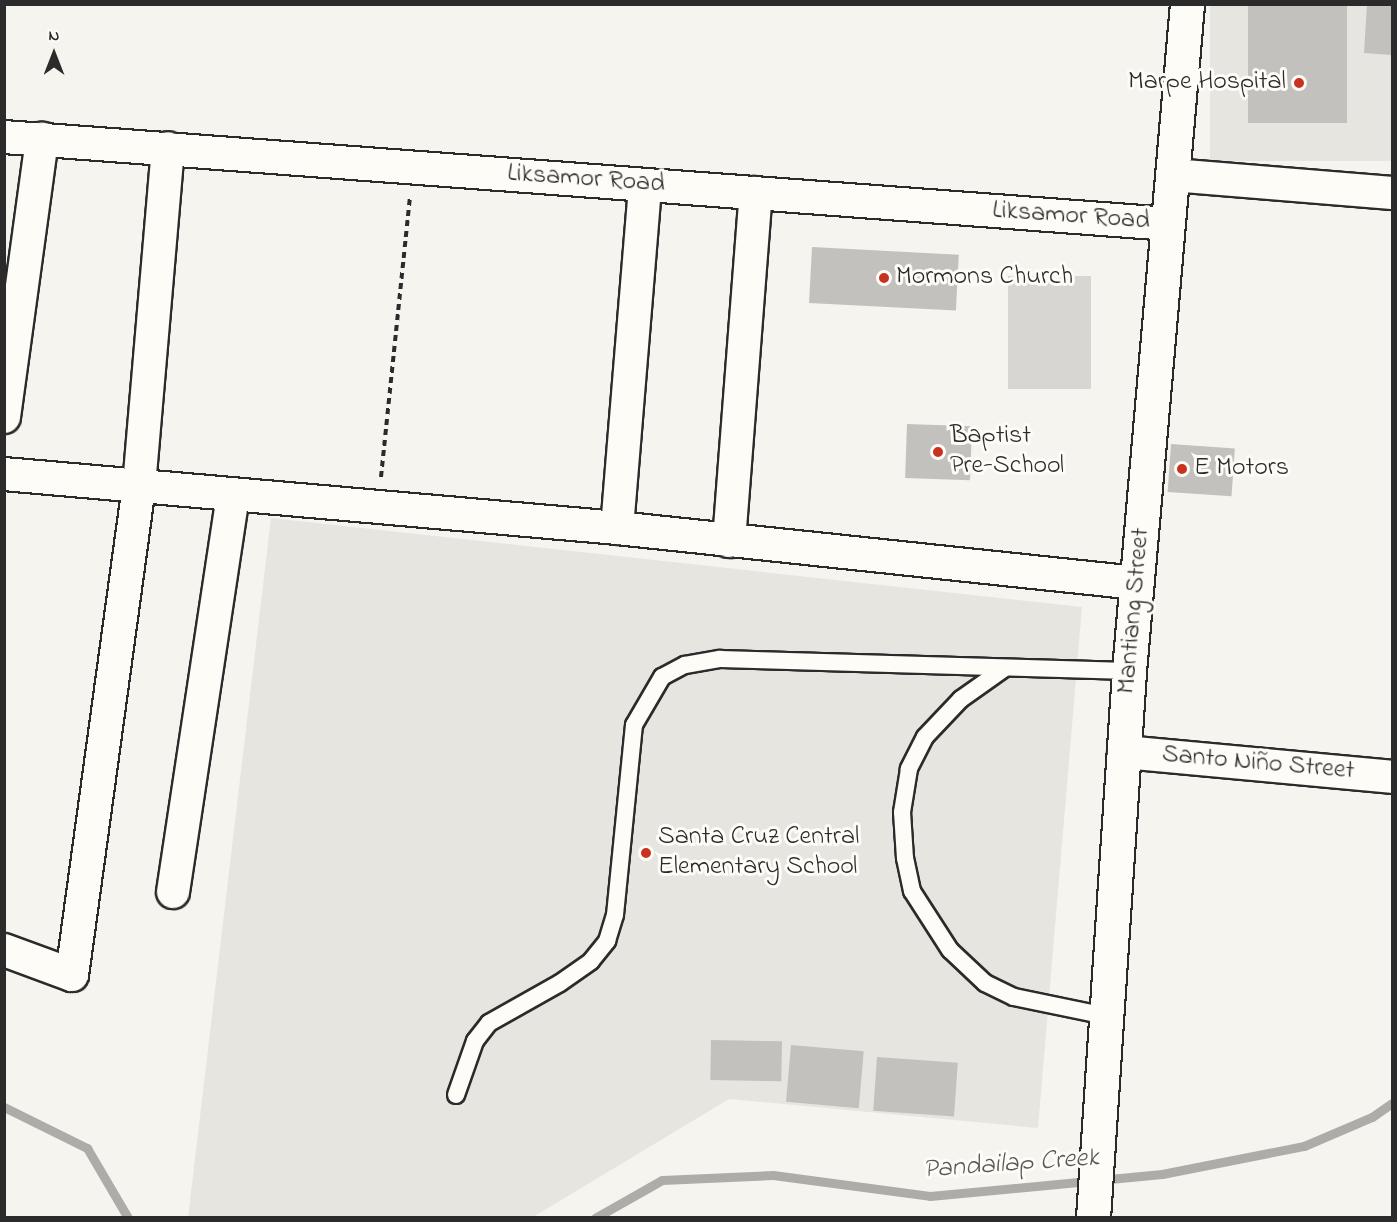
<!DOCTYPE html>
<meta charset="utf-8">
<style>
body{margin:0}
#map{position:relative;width:1397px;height:1222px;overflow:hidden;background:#f5f4ef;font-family:"Indie Flower",sans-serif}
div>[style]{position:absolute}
.built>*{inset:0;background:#e6e5e0;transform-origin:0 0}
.green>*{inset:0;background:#d7d6d2;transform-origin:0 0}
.stream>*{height:9px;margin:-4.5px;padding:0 4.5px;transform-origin:4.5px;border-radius:4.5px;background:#adaca9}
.building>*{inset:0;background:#c2c1be;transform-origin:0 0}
.path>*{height:4px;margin-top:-2px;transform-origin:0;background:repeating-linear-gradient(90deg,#2b2b2b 0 6px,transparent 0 10.5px)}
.roads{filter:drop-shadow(2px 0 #2b2b2b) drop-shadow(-2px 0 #2b2b2b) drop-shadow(0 2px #2b2b2b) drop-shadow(0 -2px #2b2b2b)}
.service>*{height:16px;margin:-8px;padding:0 8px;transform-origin:8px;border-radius:8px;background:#fdfcf7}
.minor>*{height:32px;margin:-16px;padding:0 16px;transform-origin:16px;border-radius:16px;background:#fdfcf7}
.tertiary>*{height:33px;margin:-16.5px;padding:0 16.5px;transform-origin:16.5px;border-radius:16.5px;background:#fdfcf7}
.dots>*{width:16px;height:16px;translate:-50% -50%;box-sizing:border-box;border:3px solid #fdfcf7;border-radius:50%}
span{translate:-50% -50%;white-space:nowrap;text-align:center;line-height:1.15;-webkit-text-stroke:6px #fdfcf7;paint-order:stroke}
.poi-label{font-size:26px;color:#2b2b2b}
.right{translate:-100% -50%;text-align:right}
.left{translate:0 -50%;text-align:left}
.street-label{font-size:26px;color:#2b2b2b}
.water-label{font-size:27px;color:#585857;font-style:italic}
.frame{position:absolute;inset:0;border:6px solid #2b2b2b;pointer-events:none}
.north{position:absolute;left:24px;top:24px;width:60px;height:60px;-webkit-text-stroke:4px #fdfcf7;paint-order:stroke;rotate:0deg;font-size:16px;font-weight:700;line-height:24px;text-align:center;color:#2b2b2b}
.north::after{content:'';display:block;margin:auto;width:21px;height:27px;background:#2b2b2b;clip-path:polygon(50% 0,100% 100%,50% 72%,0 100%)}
</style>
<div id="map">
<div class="built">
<i style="left:1210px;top:5px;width:182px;height:156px"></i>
<i style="clip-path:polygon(271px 518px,1082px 607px,1038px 1128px,729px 1099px,533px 1217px,188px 1218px)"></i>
</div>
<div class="green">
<i style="left:1008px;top:276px;width:83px;height:113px"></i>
</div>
<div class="stream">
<i style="left:4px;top:1107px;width:93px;rotate:26.3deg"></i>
<i style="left:87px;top:1148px;width:81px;rotate:59.6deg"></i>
<i style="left:595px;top:1218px;width:77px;rotate:-29.6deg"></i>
<i style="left:662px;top:1180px;width:111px;rotate:-2.6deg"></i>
<i style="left:773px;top:1175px;width:158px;rotate:7.6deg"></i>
<i style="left:930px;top:1196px;width:233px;rotate:-5.4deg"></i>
<i style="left:1162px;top:1174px;width:145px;rotate:-11.2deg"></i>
<i style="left:1304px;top:1146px;width:74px;rotate:-23.1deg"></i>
<i style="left:1372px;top:1117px;width:24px;rotate:-35deg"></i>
</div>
<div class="building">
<i style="left:1248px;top:4px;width:99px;height:119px"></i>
<i style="clip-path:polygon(1367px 4px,1392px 4px,1392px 55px,1364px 53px)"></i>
<i style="left:812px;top:247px;width:147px;height:56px;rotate:3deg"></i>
<i style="left:907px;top:424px;width:65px;height:54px;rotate:2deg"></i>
<i style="left:1171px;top:444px;width:64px;height:48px;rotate:4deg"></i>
<i style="left:711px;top:1040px;width:71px;height:40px;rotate:1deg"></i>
<i style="left:791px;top:1045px;width:73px;height:57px;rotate:5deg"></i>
<i style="left:877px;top:1057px;width:81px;height:54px;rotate:4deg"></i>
</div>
<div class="path">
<i style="left:381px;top:477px;width:281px;rotate:-84.1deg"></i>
</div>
<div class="roads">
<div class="service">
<i style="left:1005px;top:668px;width:54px;rotate:144.8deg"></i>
<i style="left:961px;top:699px;width:52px;rotate:133.5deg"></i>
<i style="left:925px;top:737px;width:36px;rotate:117deg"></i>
<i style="left:909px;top:769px;width:44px;rotate:99.2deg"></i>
<i style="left:902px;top:812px;width:46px;rotate:86.3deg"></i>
<i style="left:905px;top:858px;width:34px;rotate:78deg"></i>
<i style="left:912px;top:891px;width:70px;rotate:57.2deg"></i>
<i style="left:950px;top:950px;width:48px;rotate:43.3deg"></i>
<i style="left:985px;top:983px;width:32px;rotate:26deg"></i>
<i style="left:1014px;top:997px;width:94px;rotate:11.7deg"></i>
<i style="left:456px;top:1095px;width:57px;rotate:-70.6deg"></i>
<i style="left:475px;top:1041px;width:23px;rotate:-52deg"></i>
<i style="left:489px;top:1023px;width:81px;rotate:-29.4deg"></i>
<i style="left:560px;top:983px;width:38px;rotate:-35deg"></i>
<i style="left:591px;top:961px;width:26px;rotate:-51deg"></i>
<i style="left:607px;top:941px;width:27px;rotate:-73deg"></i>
<i style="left:615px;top:915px;width:191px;rotate:-84.3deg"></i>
<i style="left:634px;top:725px;width:56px;rotate:-59.7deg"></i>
<i style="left:662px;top:677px;width:26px;rotate:-28deg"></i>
<i style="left:685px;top:665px;width:36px;rotate:-10deg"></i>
<i style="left:720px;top:659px;width:409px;rotate:1.7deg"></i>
</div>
<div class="minor">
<i style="left:4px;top:137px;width:1167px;rotate:4.27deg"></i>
<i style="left:1173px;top:175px;width:220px;rotate:4.7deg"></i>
<i style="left:4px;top:417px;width:281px;rotate:-82.2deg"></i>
<i style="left:4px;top:474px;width:615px;rotate:5.03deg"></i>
<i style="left:617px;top:528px;width:523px;rotate:6.04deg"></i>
<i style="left:617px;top:528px;width:344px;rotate:-85.3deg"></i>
<i style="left:729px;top:541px;width:349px;rotate:-85.6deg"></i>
<i style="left:1124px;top:752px;width:269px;rotate:5.3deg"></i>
<i style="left:173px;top:892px;width:402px;rotate:-81.4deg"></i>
<i style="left:4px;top:950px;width:72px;rotate:20.2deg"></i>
<i style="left:72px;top:975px;width:494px;rotate:-82.2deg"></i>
<i style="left:139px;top:486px;width:339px;rotate:-85.1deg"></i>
</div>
<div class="tertiary">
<i style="left:1093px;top:1218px;width:548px;rotate:-86.23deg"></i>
<i style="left:1129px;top:671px;width:670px;rotate:-85.03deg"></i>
</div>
</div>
<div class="dots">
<i style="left:1299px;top:83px;background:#c8321e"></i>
<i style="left:884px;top:278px;background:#c8321e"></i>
<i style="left:938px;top:452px;background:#c8321e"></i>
<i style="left:1182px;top:469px;background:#c8321e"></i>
<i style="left:646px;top:853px;background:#c8321e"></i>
</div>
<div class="poi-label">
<span class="right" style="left:1286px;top:83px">Marpe Hospital</span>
<span class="left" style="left:896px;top:278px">Mormons Church</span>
<span class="left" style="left:950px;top:452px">Baptist<br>Pre-School</span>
<span class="left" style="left:1194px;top:469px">E Motors</span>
<span class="left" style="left:658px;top:853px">Santa Cruz Central<br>Elementary School</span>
</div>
<div class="street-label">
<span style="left:586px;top:180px;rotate:4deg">Liksamor Road</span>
<span style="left:1071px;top:217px;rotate:4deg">Liksamor Road</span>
<span style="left:1135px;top:611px;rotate:-85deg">Mantiang Street</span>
<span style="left:1258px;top:764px;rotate:5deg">Santo Niño Street</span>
</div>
<div class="water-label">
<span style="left:1011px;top:1164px;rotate:-4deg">Pandailap Creek</span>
</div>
<div class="frame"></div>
<div class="north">N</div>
</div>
